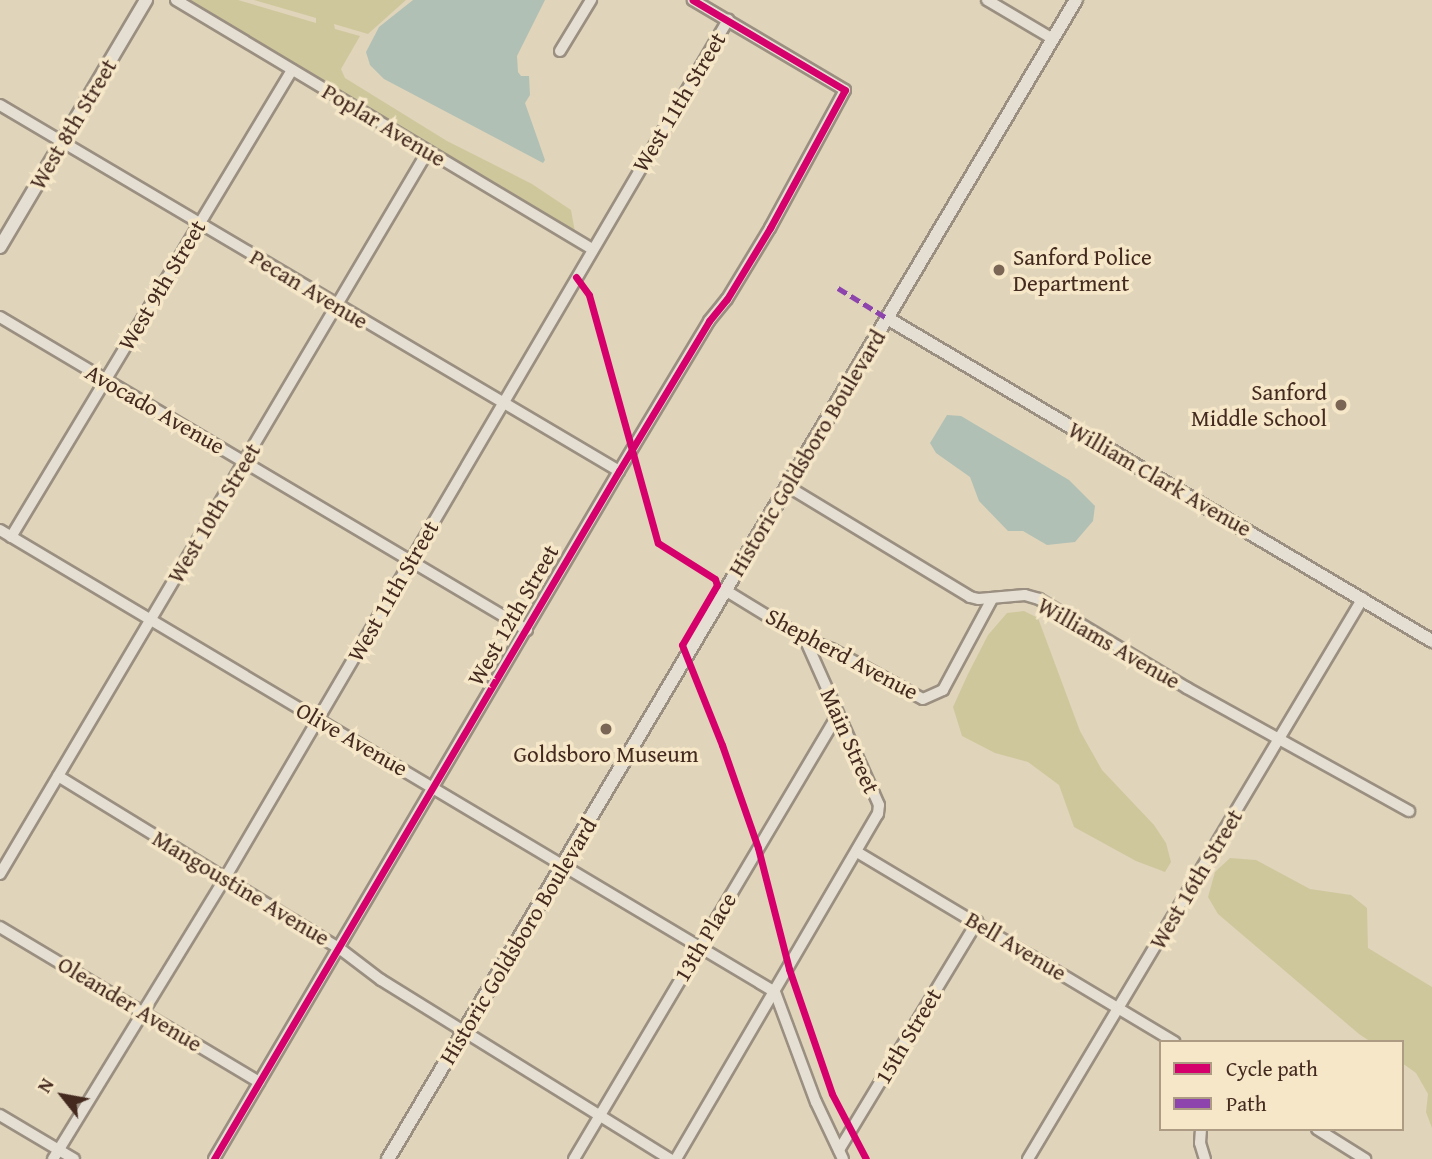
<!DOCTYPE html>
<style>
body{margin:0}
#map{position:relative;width:1432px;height:1159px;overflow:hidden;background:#e0d4ba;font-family:"Gentium Book Plus",serif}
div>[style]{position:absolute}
.green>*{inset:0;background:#cfc79c}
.water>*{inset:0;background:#b1c0b5}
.roads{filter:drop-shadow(2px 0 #9a8f80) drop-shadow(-2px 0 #9a8f80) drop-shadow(0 2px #9a8f80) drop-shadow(0 -2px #9a8f80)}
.minor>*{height:10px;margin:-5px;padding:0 5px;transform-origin:5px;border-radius:5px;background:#e5dfd3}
.tertiary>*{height:12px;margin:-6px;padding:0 6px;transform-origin:6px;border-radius:6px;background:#e5dfd3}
.quiet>*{height:5px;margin-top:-2.5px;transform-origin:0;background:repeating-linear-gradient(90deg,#8e44ad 0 10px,transparent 0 15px)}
.cycleway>*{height:7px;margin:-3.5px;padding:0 3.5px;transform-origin:3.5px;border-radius:3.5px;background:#d6006c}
.dots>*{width:19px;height:19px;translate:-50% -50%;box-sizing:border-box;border:4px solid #f5e7c8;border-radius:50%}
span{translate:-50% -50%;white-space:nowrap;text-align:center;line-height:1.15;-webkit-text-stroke:7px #f5e7c8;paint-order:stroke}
.street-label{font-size:23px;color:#44291f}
.poi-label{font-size:23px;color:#44291f}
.left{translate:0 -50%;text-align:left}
.right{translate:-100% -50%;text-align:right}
.legend{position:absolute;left:1159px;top:1040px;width:245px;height:91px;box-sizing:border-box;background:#f5e7c8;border:2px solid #ae9b84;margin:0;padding:9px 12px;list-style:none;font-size:21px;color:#44291f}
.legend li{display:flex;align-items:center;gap:14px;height:35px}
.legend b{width:35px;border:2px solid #ae9b84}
.north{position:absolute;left:28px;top:1061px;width:70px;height:70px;-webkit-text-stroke:5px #f5e7c8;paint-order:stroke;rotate:301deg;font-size:19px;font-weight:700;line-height:28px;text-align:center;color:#44291f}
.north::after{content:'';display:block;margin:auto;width:24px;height:32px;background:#44291f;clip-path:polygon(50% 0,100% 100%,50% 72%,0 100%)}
</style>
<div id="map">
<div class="green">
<i style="clip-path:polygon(187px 0,238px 0,316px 23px,316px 18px,254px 0,406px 0,368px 34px,334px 24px,335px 29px,360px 36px,341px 69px,345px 78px,447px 141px,532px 184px,571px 210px,575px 232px)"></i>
<i style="clip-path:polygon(1024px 611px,1038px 618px,1080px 731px,1102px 770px,1154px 825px,1166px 843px,1171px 862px,1165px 872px,1136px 861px,1074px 827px,1059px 785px,1028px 762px,995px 753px,962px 736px,953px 707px,968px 674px,988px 635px,1007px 613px)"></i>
<i style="clip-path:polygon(1230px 858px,1256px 860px,1310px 889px,1351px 895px,1367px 908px,1368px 948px,1432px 987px,1432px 1128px,1426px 1112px,1428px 1094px,1416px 1073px,1402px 1063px,1402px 1042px,1371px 1042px,1359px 1034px,1218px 914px,1208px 897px,1215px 872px)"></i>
</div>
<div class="water">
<i style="clip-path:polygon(413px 0,545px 0,517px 56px,518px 72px,521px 76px,529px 76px,530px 95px,525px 103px,545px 160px,543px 163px,384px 79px,370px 65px,366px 52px,379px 27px)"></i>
<i style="clip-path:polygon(947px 415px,961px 416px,1069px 480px,1095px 506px,1093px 521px,1075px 542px,1047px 545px,1023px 531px,1008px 531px,979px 501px,970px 477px,936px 453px,930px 443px)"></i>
</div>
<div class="roads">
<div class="minor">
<i style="left:176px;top:0;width:485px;rotate:30.9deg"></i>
<i style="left:987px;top:0;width:77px;rotate:30.6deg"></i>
<i style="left:560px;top:51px;width:60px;rotate:-58.7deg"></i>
<i style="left:0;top:105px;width:719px;rotate:30.59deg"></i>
<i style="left:0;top:317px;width:613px;rotate:30.71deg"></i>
<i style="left:787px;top:486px;width:214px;rotate:31.2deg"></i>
<i style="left:970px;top:597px;width:9px;rotate:13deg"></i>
<i style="left:979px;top:599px;width:46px;rotate:-5deg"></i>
<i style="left:1025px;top:595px;width:15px;rotate:16deg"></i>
<i style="left:1039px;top:599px;width:173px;rotate:31deg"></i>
<i style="left:1187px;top:688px;width:254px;rotate:29deg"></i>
<i style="left:0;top:530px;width:902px;rotate:30.8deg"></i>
<i style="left:775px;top:992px;width:117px;rotate:69.6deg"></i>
<i style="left:816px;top:1102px;width:63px;rotate:64.7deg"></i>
<i style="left:11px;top:537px;width:545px;rotate:-58.96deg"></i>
<i style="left:725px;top:590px;width:94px;rotate:31.5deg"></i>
<i style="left:805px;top:639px;width:30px;rotate:21deg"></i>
<i style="left:833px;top:650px;width:102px;rotate:28.6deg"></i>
<i style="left:923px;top:699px;width:22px;rotate:-24deg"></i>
<i style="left:943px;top:690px;width:103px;rotate:-61.7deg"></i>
<i style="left:58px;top:776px;width:329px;rotate:31.5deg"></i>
<i style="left:339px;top:948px;width:53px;rotate:37.3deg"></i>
<i style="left:381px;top:980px;width:340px;rotate:31.8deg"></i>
<i style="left:857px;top:852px;width:370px;rotate:30.9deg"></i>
<i style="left:0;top:874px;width:840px;rotate:-59.38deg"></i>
<i style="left:0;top:927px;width:302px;rotate:30.9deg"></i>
<i style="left:0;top:1115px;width:86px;rotate:30.7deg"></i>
<i style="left:1201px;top:1129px;width:14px;rotate:94deg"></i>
<i style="left:1200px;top:1143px;width:17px;rotate:73deg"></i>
<i style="left:1317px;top:1129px;width:57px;rotate:32deg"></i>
<i style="left:839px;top:1150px;width:267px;rotate:-58.8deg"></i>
<i style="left:53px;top:1159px;width:329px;rotate:-58.5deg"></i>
<i style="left:225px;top:878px;width:995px;rotate:-59.62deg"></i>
<i style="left:214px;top:1159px;width:798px;rotate:-59.52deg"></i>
<i style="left:619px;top:471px;width:175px;rotate:-59deg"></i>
<i style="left:709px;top:321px;width:28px;rotate:-51deg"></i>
<i style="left:727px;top:299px;width:83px;rotate:-58.8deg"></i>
<i style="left:770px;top:228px;width:157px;rotate:-61.5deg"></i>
<i style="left:845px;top:90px;width:177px;rotate:-149.4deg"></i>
<i style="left:574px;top:1159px;width:515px;rotate:-59.3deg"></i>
<i style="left:676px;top:1159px;width:400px;rotate:-59.7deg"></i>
<i style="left:878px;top:814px;width:9px;rotate:-84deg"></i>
<i style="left:879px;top:805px;width:12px;rotate:-114deg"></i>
<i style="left:874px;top:794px;width:170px;rotate:-114deg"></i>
<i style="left:1028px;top:1159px;width:653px;rotate:-59.16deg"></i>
</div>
<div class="tertiary">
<i style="left:0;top:247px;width:287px;rotate:-59.4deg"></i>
<i style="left:887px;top:318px;width:634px;rotate:30.65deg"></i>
<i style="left:388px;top:1159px;width:1348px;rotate:-59.31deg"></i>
</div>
</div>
<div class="quiet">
<i style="left:838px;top:288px;width:57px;rotate:31.5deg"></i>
</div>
<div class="cycleway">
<i style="left:576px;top:277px;width:22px;rotate:54deg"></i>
<i style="left:589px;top:295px;width:257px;rotate:74.5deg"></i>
<i style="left:658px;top:543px;width:67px;rotate:32.3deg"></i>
<i style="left:715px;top:579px;width:6px;rotate:72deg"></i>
<i style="left:717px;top:585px;width:69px;rotate:120.3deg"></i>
<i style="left:682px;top:645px;width:108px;rotate:68.2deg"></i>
<i style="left:722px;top:745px;width:109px;rotate:70.7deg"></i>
<i style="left:758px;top:848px;width:125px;rotate:75.6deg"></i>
<i style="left:789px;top:969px;width:132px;rotate:71deg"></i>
<i style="left:832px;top:1094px;width:73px;rotate:62.4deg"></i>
<i style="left:214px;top:1159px;width:798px;rotate:-59.52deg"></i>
<i style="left:619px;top:471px;width:175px;rotate:-59deg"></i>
<i style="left:709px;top:321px;width:28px;rotate:-51deg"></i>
<i style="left:727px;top:299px;width:83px;rotate:-58.8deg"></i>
<i style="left:770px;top:228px;width:157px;rotate:-61.5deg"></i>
<i style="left:845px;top:90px;width:177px;rotate:-149.4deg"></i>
</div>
<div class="dots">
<i style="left:999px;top:270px;background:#7b6555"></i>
<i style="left:1341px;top:405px;background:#7b6555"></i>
<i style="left:606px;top:729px;background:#7b6555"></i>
</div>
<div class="street-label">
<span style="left:679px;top:102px;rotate:-59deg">West 11th Street</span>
<span style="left:73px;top:124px;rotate:-59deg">West 8th Street</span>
<span style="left:384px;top:125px;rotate:31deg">Poplar Avenue</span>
<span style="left:162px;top:285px;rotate:-59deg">West 9th Street</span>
<span style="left:309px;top:289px;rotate:31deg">Pecan Avenue</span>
<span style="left:155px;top:409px;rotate:30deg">Avocado Avenue</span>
<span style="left:807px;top:453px;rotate:-59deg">Historic Goldsboro Boulevard</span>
<span style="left:1160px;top:479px;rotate:30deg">William Clark Avenue</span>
<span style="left:214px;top:513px;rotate:-59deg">West 10th Street</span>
<span style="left:393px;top:591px;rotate:-60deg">West 11th Street</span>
<span style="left:513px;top:615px;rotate:-60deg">West 12th Street</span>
<span style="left:1109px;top:643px;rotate:30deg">Williams Avenue</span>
<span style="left:842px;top:654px;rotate:28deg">Shepherd Avenue</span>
<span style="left:352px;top:739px;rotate:30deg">Olive Avenue</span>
<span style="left:850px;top:741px;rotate:66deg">Main Street</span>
<span style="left:1196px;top:879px;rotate:-59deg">West 16th Street</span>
<span style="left:241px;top:888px;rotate:31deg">Mangoustine Avenue</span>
<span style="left:705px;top:937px;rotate:-59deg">13th Place</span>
<span style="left:518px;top:941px;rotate:-59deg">Historic Goldsboro Boulevard</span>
<span style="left:1016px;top:946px;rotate:31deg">Bell Avenue</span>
<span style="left:130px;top:1004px;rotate:31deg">Oleander Avenue</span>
<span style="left:908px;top:1036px;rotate:-59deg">15th Street</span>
</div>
<div class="poi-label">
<span class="left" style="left:1013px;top:270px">Sanford Police<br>Department</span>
<span class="right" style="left:1327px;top:405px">Sanford<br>Middle School</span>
<span style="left:606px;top:754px">Goldsboro Museum</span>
</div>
<ul class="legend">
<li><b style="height:9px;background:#d6006c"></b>Cycle path</li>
<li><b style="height:9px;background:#8e44ad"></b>Path</li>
</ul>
<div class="north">N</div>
</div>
